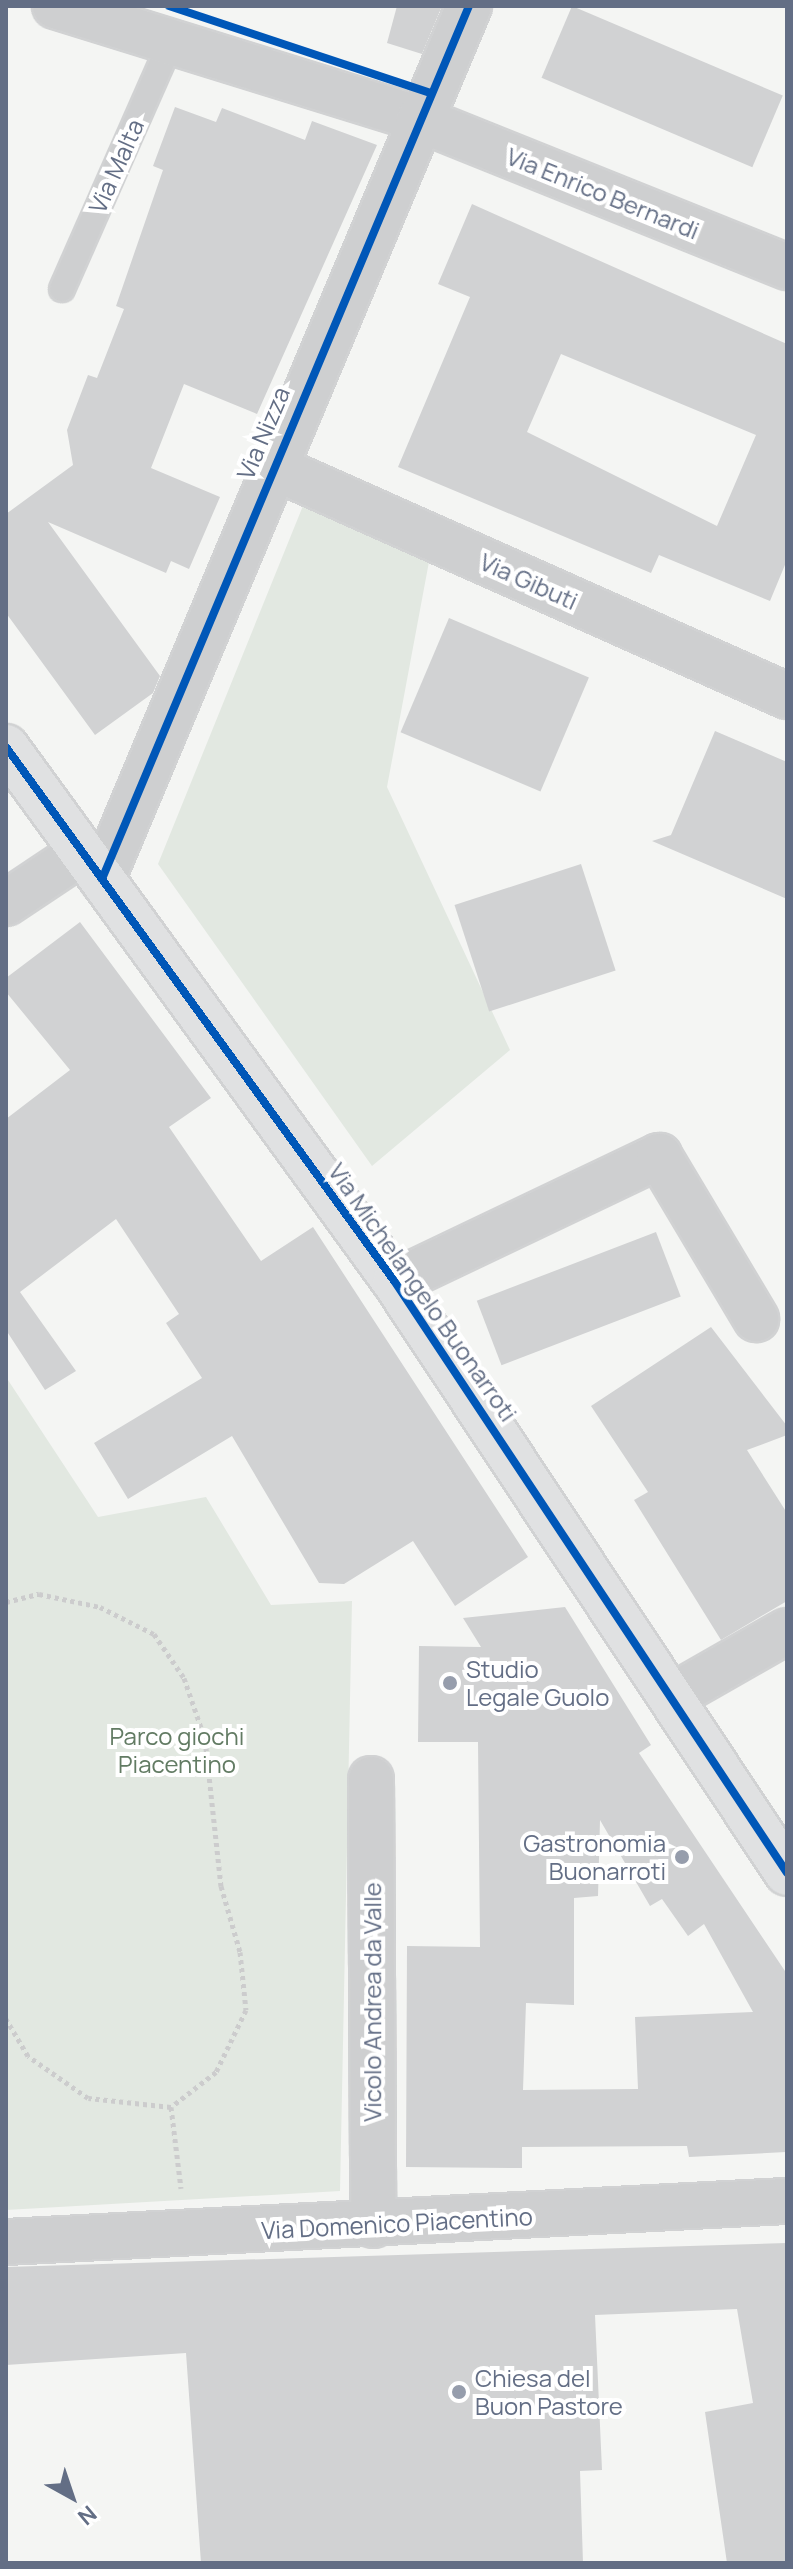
<!DOCTYPE html>
<style>
body{margin:0}
#map{position:relative;width:793px;height:2569px;overflow:hidden;background:#f4f5f3;font-family:Manrope,sans-serif}
div>[style]{position:absolute}
.green>*{inset:0;background:#e2e8e1}
.building>*{inset:0;background:#d1d2d3;transform-origin:0 0}
.path>*{height:5px;margin-top:-2.5px;transform-origin:0;background:repeating-linear-gradient(90deg,#cccccd 0 4px,transparent 0 8px)}
.roads{filter:drop-shadow(2px 0 #d1d2d3) drop-shadow(-2px 0 #d1d2d3) drop-shadow(0 2px #d1d2d3) drop-shadow(0 -2px #d1d2d3)}
.lane>*{height:24px;margin:-12px;padding:0 12px;transform-origin:12px;border-radius:12px;background:#cecfd0}
.street>*{height:44px;margin:-22px;padding:0 22px;transform-origin:22px;border-radius:22px;background:#cecfd0}
.secondary>*{height:44px;margin:-22px;padding:0 22px;transform-origin:22px;border-radius:22px;background:#e0e1e2}
.cycleway>*{height:8px;margin:-4px;padding:0 4px;transform-origin:4px;border-radius:4px;background:#0057b8}
.dots>*{width:22px;height:22px;translate:-50% -50%;box-sizing:border-box;border:4px solid #fff;border-radius:50%}
span{translate:-50% -50%;white-space:nowrap;text-align:center;line-height:1.15;-webkit-text-stroke:8px #fff;paint-order:stroke}
.street-label{font-size:24px;color:#636e85}
.poi-label{font-size:24px;color:#636e85}
.left{translate:0 -50%;text-align:left}
.right{translate:-100% -50%;text-align:right}
.park-label{font-size:24px;color:#627b63}
.frame{position:absolute;inset:0;border:8px solid #636e85;pointer-events:none}
.north{position:absolute;left:32px;top:2457px;width:80px;height:80px;-webkit-text-stroke:6px #fff;paint-order:stroke;rotate:140deg;font-size:22px;font-weight:700;line-height:32px;text-align:center;color:#636e85}
.north::after{content:'';display:block;margin:auto;width:28px;height:36px;background:#636e85;clip-path:polygon(50% 0,100% 100%,50% 72%,0 100%)}
</style>
<div id="map">
<div class="green">
<i style="clip-path:polygon(311px 486px,431px 551px,387px 787px,510px 1050px,372px 1166px,158px 864px)"></i>
<i style="clip-path:polygon(6px 1377px,98px 1517px,206px 1497px,271px 1605px,352px 1601px,340px 2191px,6px 2210px)"></i>
</div>
<div class="building">
<i style="clip-path:polygon(397px 6px,442px 6px,422px 54px,387px 43px)"></i>
<i style="left:572px;top:6px;width:229px;height:78px;rotate:23deg"></i>
<i style="clip-path:polygon(175px 107px,216px 122px,222px 108px,305px 140px,312px 121px,377px 145px,257px 414px,184px 384px,151px 468px,220px 497px,189px 569px,171px 561px,166px 573px,48px 522px,160px 676px,153px 693px,95px 735px,6px 613px,6px 514px,73px 465px,67px 430px,88px 375px,97px 378px,124px 309px,116px 306px,163px 170px,153px 166px)"></i>
<i style="clip-path:polygon(evenodd,472px 204px,787px 344px,787px 560px,770px 601px,659px 555px,651px 573px,398px 467px,470px 297px,438px 284px,472px 204px,561px 354px,756px 435px,717px 526px,527px 432px,561px 354px)"></i>
<i style="left:449px;top:618px;width:152px;height:124px;rotate:23deg"></i>
<i style="clip-path:polygon(715px 731px,787px 762px,787px 899px,652px 841px,671px 835px)"></i>
<i style="left:581px;top:864px;width:112px;height:133px;rotate:72deg"></i>
<i style="clip-path:polygon(80px 922px,211px 1098px,169px 1127px,261px 1261px,313px 1227px,528px 1557px,455px 1606px,413px 1541px,344px 1584px,319px 1583px,232px 1436px,128px 1499px,94px 1443px,202px 1378px,166px 1323px,179px 1314px,116px 1219px,20px 1292px,76px 1371px,45px 1390px,6px 1330px,6px 1119px,70px 1070px,6px 992px,6px 978px)"></i>
<i style="left:656px;top:1232px;width:69px;height:192px;rotate:69deg"></i>
<i style="clip-path:polygon(711px 1327px,787px 1426px,787px 1435px,747px 1450px,787px 1513px,787px 1601px,721px 1640px,634px 1500px,648px 1492px,591px 1406px)"></i>
<i style="clip-path:polygon(evenodd,565px 1607px,651px 1745px,639px 1753px,787px 1974px,786px 2152px,689px 2157px,687px 2146px,522px 2147px,522px 2168px,406px 2167px,407px 1946px,480px 1947px,478px 1742px,418px 1742px,419px 1646px,481px 1647px,463px 1618px,565px 1607px,600px 1820px,650px 1906px,662px 1899px,688px 1936px,704px 1924px,753px 2012px,635px 2017px,638px 2089px,523px 2090px,526px 2003px,574px 2005px,574px 1898px,598px 1896px,600px 1820px)"></i>
<i style="clip-path:polygon(787px 2243px,787px 2563px,727px 2563px,705px 2412px,753px 2403px,737px 2309px,595px 2315px,602px 2470px,580px 2471px,583px 2563px,201px 2563px,186px 2353px,6px 2365px,6px 2267px)"></i>
</div>
<div class="path">
<i style="left:6px;top:1602px;width:34px;rotate:-14deg"></i>
<i style="left:39px;top:1594px;width:62px;rotate:12deg"></i>
<i style="left:100px;top:1607px;width:60px;rotate:26.6deg"></i>
<i style="left:154px;top:1634px;width:53px;rotate:55.7deg"></i>
<i style="left:184px;top:1678px;width:65px;rotate:71deg"></i>
<i style="left:205px;top:1739px;width:148px;rotate:83.8deg"></i>
<i style="left:221px;top:1886px;width:69px;rotate:73.9deg"></i>
<i style="left:240px;top:1952px;width:58px;rotate:84.1deg"></i>
<i style="left:246px;top:2010px;width:69px;rotate:115.8deg"></i>
<i style="left:216px;top:2072px;width:57px;rotate:142.1deg"></i>
<i style="left:171px;top:2107px;width:83px;rotate:-173.8deg"></i>
<i style="left:88px;top:2098px;width:73px;rotate:-145deg"></i>
<i style="left:28px;top:2056px;width:43px;rotate:-120.7deg"></i>
<i style="left:171px;top:2107px;width:82px;rotate:83deg"></i>
</div>
<div class="roads">
<div class="lane">
<i style="left:62px;top:289px;width:268px;rotate:-66.2deg"></i>
</div>
<div class="street">
<i style="left:55px;top:6px;width:381px;rotate:17.2deg"></i>
<i style="left:419px;top:119px;width:397px;rotate:21.9deg"></i>
<i style="left:271px;top:466px;width:565px;rotate:24.02deg"></i>
<i style="left:102px;top:879px;width:947px;rotate:-67.2deg"></i>
<i style="left:6px;top:903px;width:90px;rotate:-33.7deg"></i>
<i style="left:395px;top:1282px;width:293px;rotate:-25.5deg"></i>
<i style="left:659px;top:1156px;width:190px;rotate:59.2deg"></i>
<i style="left:673px;top:1696px;width:131px;rotate:-29.7deg"></i>
<i style="left:371px;top:1779px;width:446px;rotate:89.7deg"></i>
<i style="left:6px;top:2242px;width:782px;rotate:-3.01deg"></i>
</div>
<div class="secondary">
<i style="left:6px;top:747px;width:661px;rotate:53.98deg"></i>
<i style="left:395px;top:1282px;width:709px;rotate:56.44deg"></i>
</div>
</div>
<div class="cycleway">
<i style="left:169px;top:6px;width:276px;rotate:18.4deg"></i>
<i style="left:6px;top:747px;width:661px;rotate:53.98deg"></i>
<i style="left:395px;top:1282px;width:709px;rotate:56.44deg"></i>
<i style="left:102px;top:879px;width:947px;rotate:-67.2deg"></i>
</div>
<div class="dots">
<i style="left:450px;top:1683px;background:#969dac"></i>
<i style="left:682px;top:1857px;background:#969dac"></i>
<i style="left:459px;top:2392px;background:#969dac"></i>
</div>
<div class="street-label">
<span style="left:116px;top:166px;rotate:-66deg">Via Malta</span>
<span style="left:603px;top:193px;rotate:22deg">Via Enrico Bernardi</span>
<span style="left:263px;top:433px;rotate:-67deg">Via Nizza</span>
<span style="left:529px;top:581px;rotate:24deg">Via Gibuti</span>
<span style="left:423px;top:1292px;rotate:55deg">Via Michelangelo Buonarroti</span>
<span style="left:372px;top:2002px;rotate:-90deg">Vicolo Andrea da Valle</span>
<span style="left:397px;top:2223px;rotate:-3deg">Via Domenico Piacentino</span>
</div>
<div class="poi-label">
<span class="left" style="left:466px;top:1683px">Studio<br>Legale Guolo</span>
<span class="right" style="left:666px;top:1857px">Gastronomia<br>Buonarroti</span>
<span class="left" style="left:475px;top:2392px">Chiesa del<br>Buon Pastore</span>
</div>
<div class="park-label">
<span style="left:177px;top:1750px">Parco giochi<br>Piacentino</span>
</div>
<div class="frame"></div>
<div class="north">N</div>
</div>
